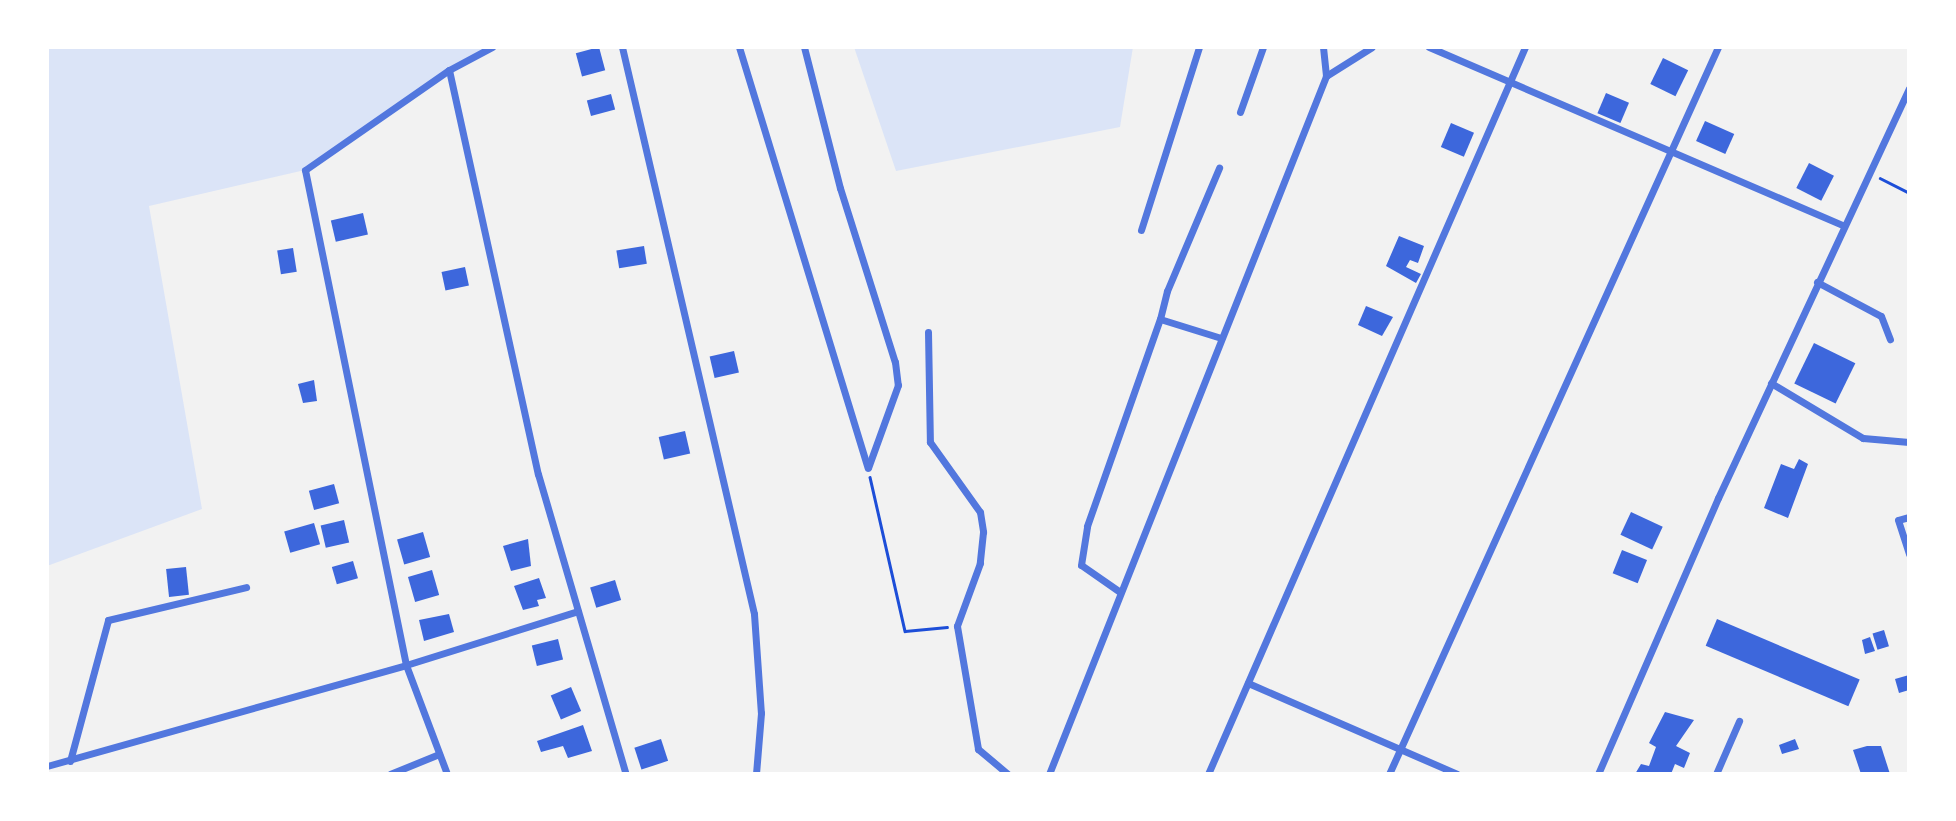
<!DOCTYPE html>
<style>
body{margin:0}
#map{position:relative;width:1956px;height:821px;overflow:hidden;background:#f2f2f2;font-family:"Sofia Sans Condensed",sans-serif}
div>[style]{position:absolute}
.green>*{inset:0;background:#dbe4f7}
.building>*{inset:0;background:#3d67dc;transform-origin:0 0}
.path>*{height:2.5px;margin:-1.25px;padding:0 1.25px;transform-origin:1.25px;border-radius:1.25px;background:#1d4ed8}
.minor>*{height:7px;margin:-3.5px;padding:0 3.5px;transform-origin:3.5px;border-radius:3.5px;background:#5277de}
span{translate:-50% -50%;white-space:nowrap;text-align:center;line-height:1.15;-webkit-text-stroke:5px #fff;paint-order:stroke}
.frame{position:absolute;inset:0;border:49px solid #fff;pointer-events:none}
</style>
<div id="map">
<div class="green">
<i style="clip-path:polygon(47px 47px,492px 47px,449px 70px,305px 170px,149px 206px,202px 509px,47px 566px)"></i>
<i style="clip-path:polygon(854px 47px,1133px 47px,1120px 127px,896px 171px)"></i>
</div>
<div class="building">
<i style="left:599px;top:47px;width:24px;height:24px;rotate:75deg"></i>
<i style="left:1663px;top:58px;width:28px;height:29px;rotate:26deg"></i>
<i style="left:1606px;top:93px;width:25px;height:22px;rotate:23deg"></i>
<i style="left:611px;top:94px;width:16px;height:25px;rotate:75deg"></i>
<i style="left:1705px;top:121px;width:32px;height:22px;rotate:24deg"></i>
<i style="left:1451px;top:123px;width:25px;height:26px;rotate:23deg"></i>
<i style="left:1809px;top:163px;width:28px;height:28px;rotate:27deg"></i>
<i style="left:363px;top:213px;width:22px;height:33px;rotate:77deg"></i>
<i style="clip-path:polygon(1399px 236px,1424px 246px,1418px 263px,1410px 260px,1406px 267px,1421px 274px,1416px 283px,1386px 266px)"></i>
<i style="left:644px;top:246px;width:18px;height:28px;rotate:81deg"></i>
<i style="left:293px;top:248px;width:24px;height:16px;rotate:81deg"></i>
<i style="left:465px;top:267px;width:19px;height:24px;rotate:78deg"></i>
<i style="clip-path:polygon(1366px 306px,1393px 317px,1382px 336px,1358px 325px)"></i>
<i style="left:1814px;top:343px;width:46px;height:45px;rotate:26deg"></i>
<i style="left:734px;top:351px;width:22px;height:25px;rotate:77deg"></i>
<i style="clip-path:polygon(314px 380px,317px 401px,303px 403px,298px 384px)"></i>
<i style="left:685px;top:431px;width:23px;height:27px;rotate:77deg"></i>
<i style="clip-path:polygon(1799px 459px,1808px 464px,1788px 518px,1764px 508px,1781px 464px,1794px 469px)"></i>
<i style="left:334px;top:484px;width:20px;height:26px;rotate:75deg"></i>
<i style="left:1631px;top:512px;width:35px;height:25px;rotate:25deg"></i>
<i style="left:344px;top:520px;width:23px;height:24px;rotate:77deg"></i>
<i style="left:314px;top:523px;width:22px;height:31px;rotate:74deg"></i>
<i style="left:423px;top:532px;width:26px;height:27px;rotate:74deg"></i>
<i style="clip-path:polygon(528px 539px,531px 566px,511px 571px,503px 546px)"></i>
<i style="left:1622px;top:550px;width:27px;height:25px;rotate:22deg"></i>
<i style="left:353px;top:561px;width:18px;height:22px;rotate:74deg"></i>
<i style="left:186px;top:567px;width:28px;height:20px;rotate:84deg"></i>
<i style="left:432px;top:570px;width:26px;height:25px;rotate:74deg"></i>
<i style="clip-path:polygon(539px 578px,546px 598px,537px 600px,539px 606px,523px 610px,514px 586px)"></i>
<i style="left:615px;top:580px;width:21px;height:26px;rotate:73deg"></i>
<i style="clip-path:polygon(449px 614px,454px 632px,424px 641px,419px 620px)"></i>
<i style="left:1717px;top:619px;width:155px;height:29px;rotate:23deg"></i>
<i style="left:1884px;top:630px;width:17px;height:12px;rotate:73deg"></i>
<i style="clip-path:polygon(1870px 637px,1875px 651px,1865px 654px,1862px 640px)"></i>
<i style="left:558px;top:639px;width:21px;height:27px;rotate:76deg"></i>
<i style="clip-path:polygon(1909px 675px,1909px 690px,1899px 693px,1895px 679px)"></i>
<i style="left:571px;top:687px;width:26px;height:22px;rotate:67deg"></i>
<i style="clip-path:polygon(1665px 712px,1694px 720px,1676px 746px,1690px 753px,1684px 768px,1675px 764px,1671px 774px,1635px 774px,1641px 764px,1649px 766px,1656px 747px,1649px 743px)"></i>
<i style="clip-path:polygon(583px 725px,592px 751px,568px 758px,563px 746px,541px 752px,537px 741px)"></i>
<i style="left:661px;top:739px;width:23px;height:28px;rotate:72deg"></i>
<i style="clip-path:polygon(1795px 739px,1799px 749px,1782px 754px,1779px 745px)"></i>
<i style="clip-path:polygon(1867px 746px,1881px 746px,1890px 774px,1861px 774px,1853px 750px)"></i>
</div>
<div class="path">
<i style="left:1880px;top:178px;width:33px;rotate:27deg"></i>
<i style="left:870px;top:477px;width:158px;rotate:77.2deg"></i>
<i style="left:905px;top:631px;width:42px;rotate:-5.4deg"></i>
</div>
<div class="minor">
<i style="left:622px;top:47px;width:582px;rotate:76.89deg"></i>
<i style="left:754px;top:614px;width:99px;rotate:86deg"></i>
<i style="left:761px;top:713px;width:61px;rotate:94.7deg"></i>
<i style="left:739px;top:47px;width:440px;rotate:73deg"></i>
<i style="left:804px;top:47px;width:146px;rotate:75.7deg"></i>
<i style="left:840px;top:188px;width:182px;rotate:72.5deg"></i>
<i style="left:895px;top:362px;width:23px;rotate:83deg"></i>
<i style="left:898px;top:385px;width:88px;rotate:109.9deg"></i>
<i style="left:1323px;top:47px;width:29px;rotate:84deg"></i>
<i style="left:1429px;top:47px;width:451px;rotate:23.3deg"></i>
<i style="left:449px;top:70px;width:414px;rotate:77.6deg"></i>
<i style="left:538px;top:474px;width:313px;rotate:73.7deg"></i>
<i style="left:1240px;top:112px;width:69px;rotate:-70.5deg"></i>
<i style="left:1141px;top:230px;width:192px;rotate:-72.4deg"></i>
<i style="left:1817px;top:282px;width:72px;rotate:28deg"></i>
<i style="left:1881px;top:316px;width:25px;rotate:69deg"></i>
<i style="left:1160px;top:319px;width:29px;rotate:-76deg"></i>
<i style="left:1167px;top:291px;width:134px;rotate:-67.1deg"></i>
<i style="left:928px;top:332px;width:110px;rotate:89deg"></i>
<i style="left:930px;top:442px;width:86px;rotate:54.5deg"></i>
<i style="left:980px;top:512px;width:20px;rotate:81deg"></i>
<i style="left:983px;top:532px;width:31px;rotate:96deg"></i>
<i style="left:980px;top:563px;width:67px;rotate:110.1deg"></i>
<i style="left:957px;top:626px;width:125px;rotate:80.3deg"></i>
<i style="left:978px;top:749px;width:39px;rotate:40deg"></i>
<i style="left:1771px;top:383px;width:107px;rotate:30.9deg"></i>
<i style="left:1863px;top:438px;width:46px;rotate:5deg"></i>
<i style="left:1909px;top:517px;width:11px;rotate:165deg"></i>
<i style="left:1898px;top:520px;width:36px;rotate:72deg"></i>
<i style="left:1120px;top:592px;width:47px;rotate:-145.3deg"></i>
<i style="left:1081px;top:565px;width:39px;rotate:-81deg"></i>
<i style="left:1087px;top:526px;width:219px;rotate:-70.6deg"></i>
<i style="left:1160px;top:319px;width:64px;rotate:17.3deg"></i>
<i style="left:1248px;top:683px;width:228px;rotate:23.5deg"></i>
<i style="left:70px;top:761px;width:146px;rotate:-74.9deg"></i>
<i style="left:108px;top:620px;width:142px;rotate:-13.4deg"></i>
<i style="left:47px;top:766px;width:373px;rotate:-15.7deg"></i>
<i style="left:406px;top:665px;width:180px;rotate:-17.4deg"></i>
<i style="left:390px;top:774px;width:53px;rotate:-22.2deg"></i>
<i style="left:447px;top:774px;width:116px;rotate:-110.6deg"></i>
<i style="left:406px;top:665px;width:505px;rotate:-101.53deg"></i>
<i style="left:305px;top:170px;width:175px;rotate:-34.8deg"></i>
<i style="left:449px;top:70px;width:49px;rotate:-28.1deg"></i>
<i style="left:1049px;top:774px;width:751px;rotate:-68.35deg"></i>
<i style="left:1326px;top:76px;width:54px;rotate:-32.2deg"></i>
<i style="left:1208px;top:774px;width:793px;rotate:-66.44deg"></i>
<i style="left:1389px;top:774px;width:798px;rotate:-65.65deg"></i>
<i style="left:1598px;top:774px;width:301px;rotate:-66.5deg"></i>
<i style="left:1718px;top:498px;width:452px;rotate:-65deg"></i>
<i style="left:1716px;top:774px;width:58px;rotate:-66.5deg"></i>
</div>
<div class="frame"></div>
</div>
